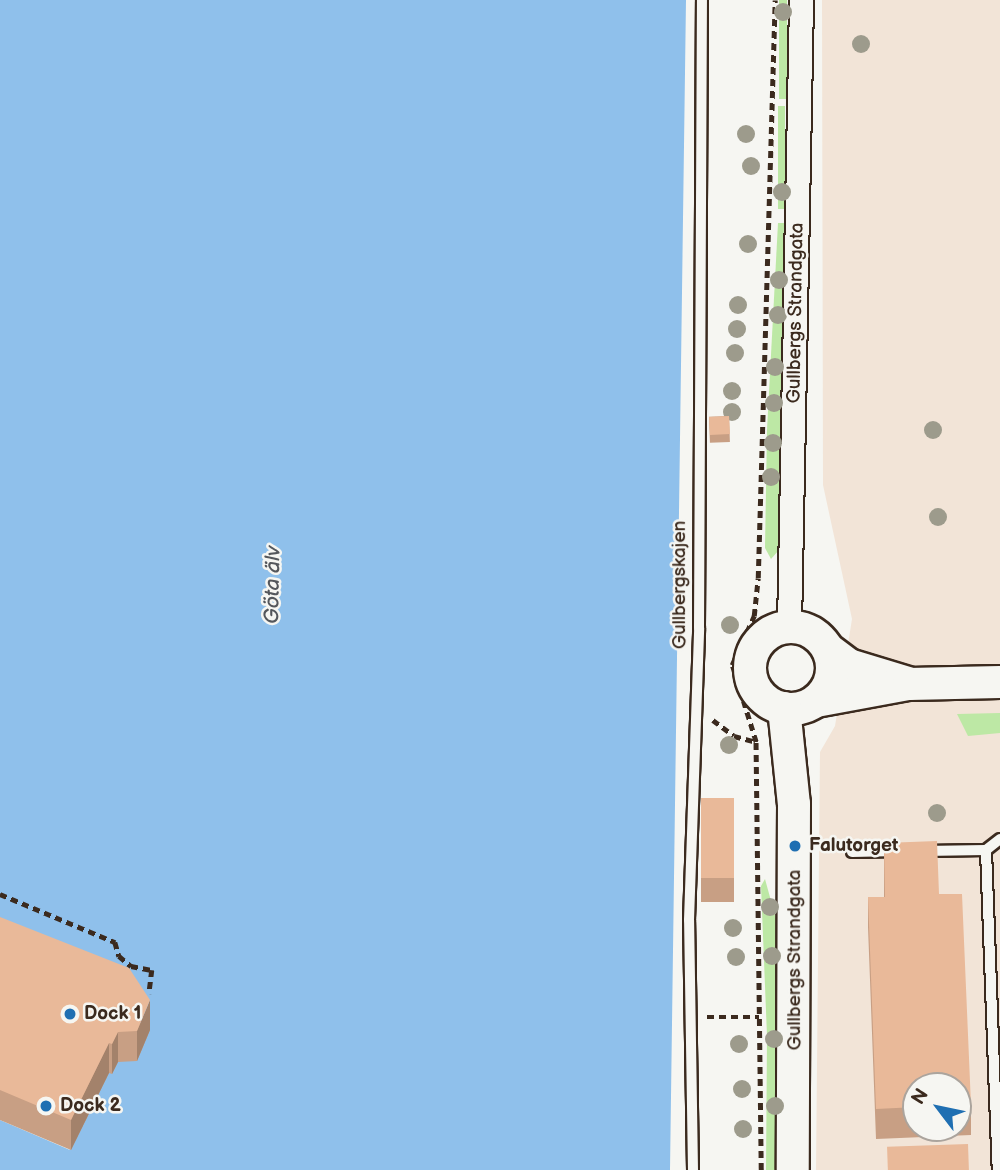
<!DOCTYPE html>
<meta charset="utf-8">
<style>
body{margin:0}
#map{position:relative;width:1000px;height:1170px;overflow:hidden;background:#f6f6f2;font-family:"Balsamiq Sans",sans-serif}
div>[style]{position:absolute}
.built>*{inset:0;background:#f2e4d7}
.green>*{inset:0;background:#bde8a5;transform-origin:0 0}
.water>*{inset:0;background:#8fc0eb}
.path>*{height:4.5px;margin-top:-2.25px;transform-origin:0;background:repeating-linear-gradient(90deg,#3b2a1e 0 7px,transparent 0 12px)}
.roads{filter:drop-shadow(2px 0 #3b2a1e) drop-shadow(-2px 0 #3b2a1e) drop-shadow(0 2px #3b2a1e) drop-shadow(0 -2px #3b2a1e)}
.lane>*{height:10px;margin:-5px;padding:0 5px;transform-origin:5px;border-radius:5px;background:#f6f6f2}
.street>*{height:23px;margin:-11.5px;padding:0 11.5px;transform-origin:11.5px;border-radius:11.5px;background:#f6f6f2}
.secondary>*{height:32px;margin:-16px;padding:0 16px;transform-origin:16px;border-radius:16px;background:#f6f6f2}
.secondary>.ring{margin:-16px;padding:0;box-sizing:content-box;background:none;border:32px solid #f6f6f2;border-radius:50%}
.trees>*{width:18px;height:18px;margin:-9px;border-radius:50%;background:#9d9b8c}
.wall>*{inset:0;background:#c89f84;transform-origin:0 0}
.shaded-wall>*{inset:0;background:#a3826b}
.building>*{inset:0;background:#e9b999;transform-origin:0 0}
.dots>*{width:19px;height:19px;translate:-50% -50%;box-sizing:border-box;border:4px solid #f6f6f2;border-radius:50%}
span{translate:-50% -50%;white-space:nowrap;text-align:center;line-height:1.15;-webkit-text-stroke:5px #f6f6f2;paint-order:stroke}
.street-label{font-size:19px;color:#3b2a1e}
.poi-label{font-size:19px;color:#3b2a1e;font-weight:700}
.left{translate:0 -50%;text-align:left}
.water-label{font-size:21px;color:#54575c;font-style:italic}
.north{position:absolute;left:902px;top:1072px;width:70px;height:70px;box-sizing:border-box;background:#f6f6f2;border:2px solid #aba49d;border-radius:50%;rotate:302deg;font-size:19px;font-weight:700;line-height:28px;text-align:center;color:#3b2a1e}
.north::after{content:'';display:block;margin:auto;width:24px;height:32px;background:#1f6fb2;clip-path:polygon(50% 0,100% 100%,50% 72%,0 100%)}
</style>
<div id="map">
<div class="built">
<i style="clip-path:polygon(evenodd,822px 0,1000px 0,1000px 1170px,816px 1170px,820px 752px,835px 726px,852px 619px,823px 485px,822px 0,916px 1086px,958px 1086px,958px 1128px,916px 1128px,916px 1086px)"></i>
</div>
<div class="green">
<i style="left:779px;top:0;width:8px;height:99px"></i>
<i style="left:778px;top:106px;width:7px;height:103px"></i>
<i style="clip-path:polygon(778px 223px,784px 223px,783px 392px,779px 550px,771px 559px,765px 548px,767px 430px)"></i>
<i style="clip-path:polygon(1000px 713px,1000px 733px,968px 736px,957px 714px)"></i>
<i style="clip-path:polygon(765px 879px,779px 930px,777px 1170px,766px 1170px,767px 1036px,761px 886px)"></i>
</div>
<div class="water">
<i style="clip-path:polygon(0 0,686px 0,670px 1170px,0 1170px,0 1120px,70px 1150px,0 1030px)"></i>
</div>
<div class="path">
<i style="left:713px;top:720px;width:26px;rotate:37deg"></i>
<i style="left:734px;top:736px;width:23px;rotate:15deg"></i>
<i style="left:0;top:894px;width:125px;rotate:22.7deg"></i>
<i style="left:115px;top:942px;width:15px;rotate:74deg"></i>
<i style="left:119px;top:956px;width:16px;rotate:40deg"></i>
<i style="left:131px;top:966px;width:21px;rotate:11deg"></i>
<i style="left:152px;top:970px;width:24px;rotate:97deg"></i>
<i style="left:707px;top:1017px;width:52px"></i>
<i style="left:761px;top:1170px;width:428px;rotate:-90.7deg"></i>
<i style="left:756px;top:742px;width:81px;rotate:-107.3deg"></i>
<i style="left:732px;top:665px;width:54px;rotate:-65.8deg"></i>
<i style="left:754px;top:616px;width:38px;rotate:-84deg"></i>
<i style="left:758px;top:578px;width:578px;rotate:-88.32deg"></i>
</div>
<div class="roads">
<div class="lane">
<i style="left:986px;top:850px;width:320px;rotate:87.9deg"></i>
<i style="left:924px;top:851px;width:62px;rotate:-0.9deg"></i>
<i style="left:986px;top:850px;width:18px;rotate:-38deg"></i>
<i style="left:852px;top:852px;width:46px;rotate:-1.2deg"></i>
<i style="left:693px;top:1170px;width:250px;rotate:-90.9deg"></i>
<i style="left:689px;top:920px;width:292px;rotate:-88deg"></i>
<i style="left:699px;top:628px;width:628px;rotate:-89.73deg"></i>
</div>
<div class="street">
<i style="left:789px;top:626px;width:626px;rotate:-88.9deg"></i>
</div>
<div class="secondary">
<i class="ring" style="left:750px;top:627px;width:50px;height:50px"></i>
<i style="left:829px;top:650px;width:25px;rotate:37deg"></i>
<i style="left:849px;top:665px;width:62px;rotate:17deg"></i>
<i style="left:816px;top:701px;width:95px;rotate:-10.4deg"></i>
<i style="left:909px;top:684px;width:91px;rotate:-1.3deg"></i>
<i style="left:784px;top:708px;width:97px;rotate:84.1deg"></i>
<i style="left:794px;top:804px;width:366px;rotate:90.2deg"></i>
</div>
</div>
<div class="trees">
<i style="left:783px;top:12px"></i>
<i style="left:861px;top:44px"></i>
<i style="left:746px;top:134px"></i>
<i style="left:751px;top:166px"></i>
<i style="left:782px;top:192px"></i>
<i style="left:748px;top:244px"></i>
<i style="left:779px;top:280px"></i>
<i style="left:738px;top:305px"></i>
<i style="left:778px;top:315px"></i>
<i style="left:737px;top:329px"></i>
<i style="left:735px;top:353px"></i>
<i style="left:775px;top:367px"></i>
<i style="left:732px;top:391px"></i>
<i style="left:774px;top:403px"></i>
<i style="left:732px;top:412px"></i>
<i style="left:933px;top:430px"></i>
<i style="left:773px;top:443px"></i>
<i style="left:771px;top:477px"></i>
<i style="left:938px;top:517px"></i>
<i style="left:730px;top:625px"></i>
<i style="left:729px;top:745px"></i>
<i style="left:937px;top:813px"></i>
<i style="left:770px;top:907px"></i>
<i style="left:733px;top:928px"></i>
<i style="left:772px;top:956px"></i>
<i style="left:736px;top:957px"></i>
<i style="left:774px;top:1039px"></i>
<i style="left:739px;top:1044px"></i>
<i style="left:742px;top:1089px"></i>
<i style="left:775px;top:1106px"></i>
<i style="left:743px;top:1129px"></i>
</div>
<div class="wall">
<i style="left:729px;top:416px;width:26px;height:20px;rotate:88deg"></i>
<i style="left:701px;top:798px;width:33px;height:104px"></i>
<i style="clip-path:polygon(evenodd,884px 843px,939px 894px,971px 1105px,971px 1135px,876px 1139px,868px 927px,868px 897px,884px 897px,884px 843px,916px 1086px,958px 1086px,958px 1128px,916px 1128px,916px 1086px)"></i>
<i style="clip-path:polygon(0 917px,150px 1030px,137px 1061px,118px 1062px,112px 1074px,109px 1073px,71px 1150px,0 1120px)"></i>
</div>
<div class="shaded-wall">
<i style="clip-path:polygon(150px 1000px,150px 1030px,137px 1061px,137px 1031px)"></i>
<i style="clip-path:polygon(118px 1032px,118px 1062px,112px 1074px,112px 1044px)"></i>
<i style="clip-path:polygon(109px 1043px,109px 1073px,71px 1150px,71px 1120px)"></i>
</div>
<div class="building">
<i style="left:729px;top:416px;width:18px;height:20px;rotate:87deg"></i>
<i style="left:701px;top:798px;width:33px;height:80px"></i>
<i style="clip-path:polygon(937px 841px,939px 894px,962px 894px,971px 1105px,958px 1106px,958px 1086px,916px 1086px,916px 1107px,876px 1109px,868px 897px,885px 897px,884px 843px)"></i>
<i style="clip-path:polygon(0 917px,129px 968px,150px 1000px,137px 1031px,118px 1032px,112px 1044px,109px 1043px,71px 1120px,0 1090px)"></i>
<i style="left:968px;top:1144px;width:26px;height:81px;rotate:88deg"></i>
</div>
<div class="dots">
<i style="left:795px;top:846px;background:#1f6fb2"></i>
<i style="left:70px;top:1014px;background:#1f6fb2"></i>
<i style="left:46px;top:1106px;background:#1f6fb2"></i>
</div>
<div class="street-label">
<span style="left:796px;top:313px;rotate:-89deg">Gullbergs Strandgata</span>
<span style="left:680px;top:585px;rotate:-90deg">Gullbergskajen</span>
<span style="left:795px;top:960px;rotate:-90deg">Gullbergs Strandgata</span>
</div>
<div class="poi-label">
<span class="left" style="left:809px;top:846px">Falutorget</span>
<span class="left" style="left:84px;top:1014px">Dock 1</span>
<span class="left" style="left:60px;top:1106px">Dock 2</span>
</div>
<div class="water-label">
<span style="left:273px;top:585px;rotate:-89deg">Göta älv</span>
</div>
<div class="north">N</div>
</div>
